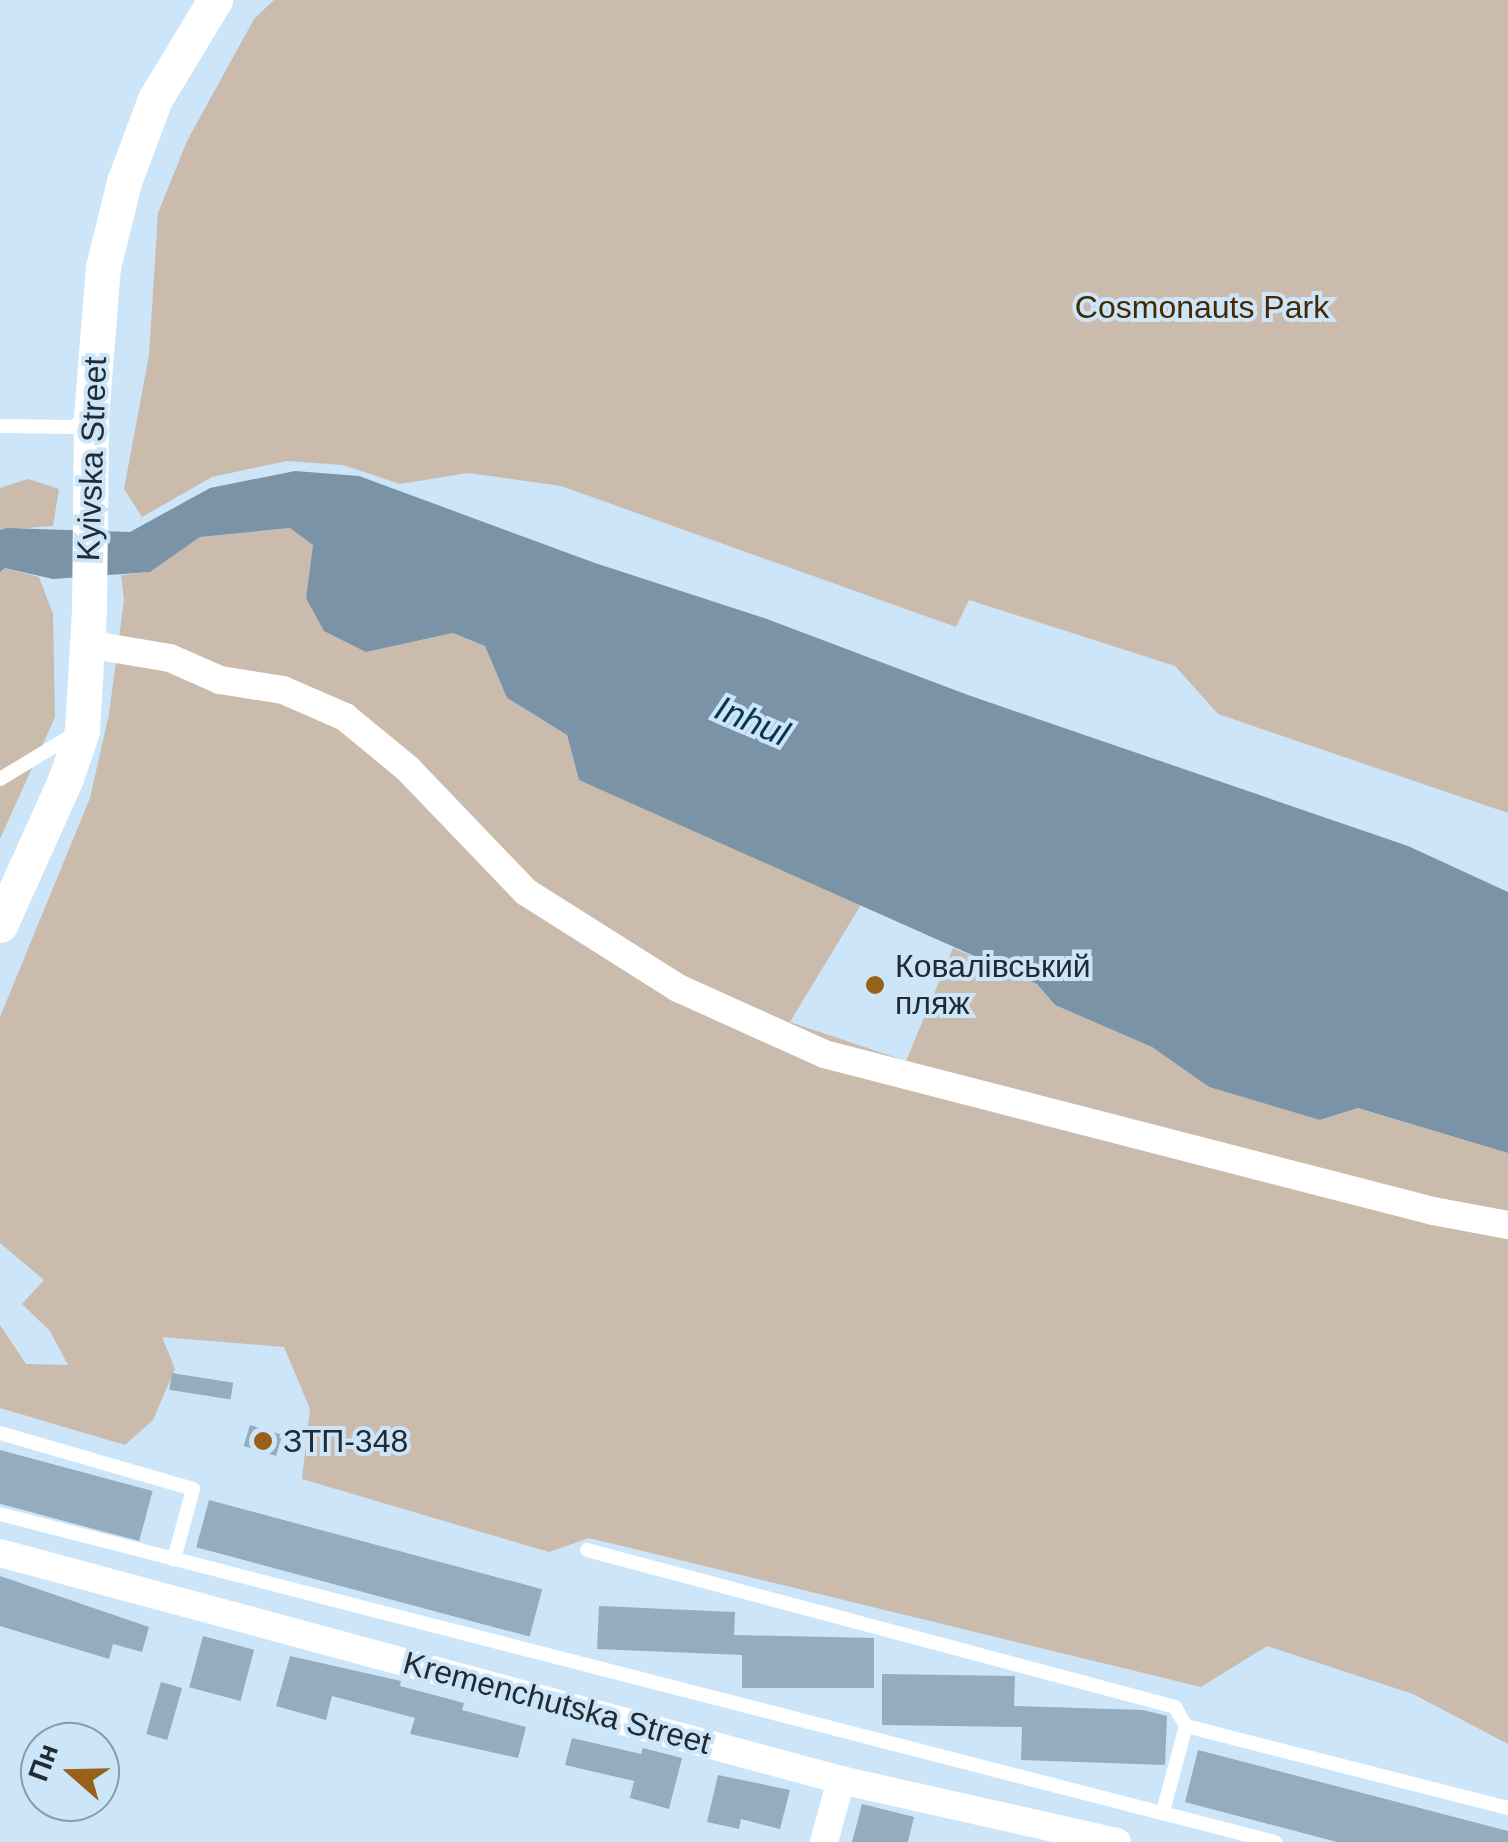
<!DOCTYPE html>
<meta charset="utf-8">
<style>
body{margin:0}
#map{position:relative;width:1508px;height:1842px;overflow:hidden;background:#cce5f8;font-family:Arial,sans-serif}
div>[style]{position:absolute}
.green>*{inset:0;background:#cabbad}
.water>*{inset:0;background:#7a93a6}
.building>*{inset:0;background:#95acbf;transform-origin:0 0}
.service>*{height:14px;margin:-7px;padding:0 7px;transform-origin:7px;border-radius:7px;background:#fff}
.minor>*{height:28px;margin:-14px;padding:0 14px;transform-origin:14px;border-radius:14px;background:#fff}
.tertiary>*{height:35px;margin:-17.5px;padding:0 17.5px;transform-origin:17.5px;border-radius:17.5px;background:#fff}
.dots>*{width:28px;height:28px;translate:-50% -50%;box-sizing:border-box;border:5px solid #cce5f8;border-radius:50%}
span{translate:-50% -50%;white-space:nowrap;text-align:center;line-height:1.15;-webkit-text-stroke:8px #cce5f8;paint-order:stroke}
.park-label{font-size:32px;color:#472800}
.street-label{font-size:32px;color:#212b32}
.poi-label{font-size:32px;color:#212b32}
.left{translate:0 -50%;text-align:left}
.water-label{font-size:35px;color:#063652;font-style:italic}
.north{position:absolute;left:20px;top:1722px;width:100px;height:100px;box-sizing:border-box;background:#cce5f8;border:2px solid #889ba9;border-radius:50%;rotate:290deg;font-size:28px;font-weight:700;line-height:40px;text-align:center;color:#212b32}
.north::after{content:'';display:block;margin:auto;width:35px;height:45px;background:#976119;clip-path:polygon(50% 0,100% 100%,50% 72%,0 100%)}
</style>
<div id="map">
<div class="green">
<i style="clip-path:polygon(274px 0,1508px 0,1508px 813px,1218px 714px,1175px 666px,969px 600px,956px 627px,561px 486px,468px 473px,400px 484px,343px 465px,287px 461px,212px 477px,142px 517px,124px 489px,149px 355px,158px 213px,187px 141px,254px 19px)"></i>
<i style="clip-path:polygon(28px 479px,59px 489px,53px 526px,0 530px,0 488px)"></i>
<i style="clip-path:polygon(290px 528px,313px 545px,306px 598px,366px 652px,453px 633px,485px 646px,507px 698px,567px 735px,579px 780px,862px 903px,790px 1022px,906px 1061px,953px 948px,1037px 984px,1055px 1005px,1152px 1047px,1209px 1087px,1320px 1120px,1358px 1108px,1508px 1153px,1508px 1744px,1413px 1694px,1267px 1646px,1201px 1687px,589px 1538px,549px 1552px,302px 1479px,310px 1409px,284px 1347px,162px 1337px,175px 1369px,153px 1420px,125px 1445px,0 1408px,0 1325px,26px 1364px,68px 1365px,50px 1331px,22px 1304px,44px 1280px,0 1243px,0 1017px,90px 798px,109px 714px,124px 600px,121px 575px,150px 572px,200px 537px)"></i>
<i style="clip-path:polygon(5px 568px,39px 577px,53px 614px,55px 717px,0 839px,0 572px)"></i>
</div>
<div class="water">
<i style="clip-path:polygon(295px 471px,359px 476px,595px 563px,767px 619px,968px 695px,1408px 846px,1508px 892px,1508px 1153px,1358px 1108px,1320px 1120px,1209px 1087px,1152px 1047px,1055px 1005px,1037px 984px,579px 780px,567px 735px,507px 698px,485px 646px,453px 633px,366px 652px,324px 631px,306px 598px,313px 545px,290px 528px,200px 537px,150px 572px,53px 579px,5px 568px,0 572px,0 530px,7px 528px,130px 532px,210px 488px)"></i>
</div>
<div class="building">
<i style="left:172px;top:1373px;width:62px;height:17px;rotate:9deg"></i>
<i style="left:250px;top:1425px;width:34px;height:22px;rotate:17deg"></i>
<i style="left:0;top:1450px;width:158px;height:52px;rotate:15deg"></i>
<i style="left:209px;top:1500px;width:345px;height:49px;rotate:15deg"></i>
<i style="clip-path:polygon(0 1576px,149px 1627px,142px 1652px,113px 1644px,109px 1659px,0 1626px)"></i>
<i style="clip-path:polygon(599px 1606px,735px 1612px,734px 1635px,874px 1638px,874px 1688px,742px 1688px,742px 1655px,597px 1649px)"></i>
<i style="left:203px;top:1636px;width:53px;height:53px;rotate:15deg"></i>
<i style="clip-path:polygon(290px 1656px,401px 1681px,400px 1686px,464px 1703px,462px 1710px,526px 1727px,518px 1758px,410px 1734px,415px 1718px,332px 1696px,326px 1720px,276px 1706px)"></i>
<i style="clip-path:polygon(882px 1674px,1015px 1676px,1014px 1706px,1143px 1710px,1167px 1716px,1165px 1765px,1021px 1760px,1022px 1727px,882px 1725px)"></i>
<i style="left:161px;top:1682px;width:22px;height:54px;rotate:16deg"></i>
<i style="clip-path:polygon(572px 1738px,641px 1754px,643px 1748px,682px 1758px,669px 1809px,630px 1798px,634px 1781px,565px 1765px)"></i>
<i style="clip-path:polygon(1198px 1750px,1508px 1831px,1508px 1842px,1337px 1842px,1185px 1802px)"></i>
<i style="clip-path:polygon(718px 1775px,790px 1790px,780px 1829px,741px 1819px,739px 1829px,707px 1822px)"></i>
<i style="clip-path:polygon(862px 1804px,914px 1817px,908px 1842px,852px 1842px)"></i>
</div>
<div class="service">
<i style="left:0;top:426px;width:73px;rotate:0.8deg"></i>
<i style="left:73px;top:427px;width:15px;rotate:-32deg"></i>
<i style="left:0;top:779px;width:89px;rotate:-31.2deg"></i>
<i style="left:0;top:1433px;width:201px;rotate:16.2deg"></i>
<i style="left:193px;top:1489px;width:73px;rotate:105.2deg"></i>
<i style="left:0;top:1514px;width:1317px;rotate:14.43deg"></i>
<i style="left:587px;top:1550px;width:609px;rotate:14.95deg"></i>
<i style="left:1175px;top:1707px;width:22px;rotate:60deg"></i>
<i style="left:1186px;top:1726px;width:88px;rotate:105.1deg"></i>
<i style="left:1186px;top:1726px;width:332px;rotate:14.3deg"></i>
</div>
<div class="minor">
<i style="left:87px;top:644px;width:84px;rotate:9.6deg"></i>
<i style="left:170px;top:658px;width:55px;rotate:23.7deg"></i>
<i style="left:220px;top:680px;width:64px;rotate:9deg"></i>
<i style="left:283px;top:690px;width:68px;rotate:23.5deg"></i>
<i style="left:345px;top:717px;width:82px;rotate:39.5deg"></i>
<i style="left:408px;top:769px;width:170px;rotate:46.2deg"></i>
<i style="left:526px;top:892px;width:180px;rotate:32.3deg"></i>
<i style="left:678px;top:988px;width:160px;rotate:24.3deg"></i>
<i style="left:824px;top:1054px;width:629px;rotate:14.46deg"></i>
<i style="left:1433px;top:1211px;width:76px;rotate:10.6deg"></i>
<i style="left:0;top:1553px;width:871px;rotate:15.11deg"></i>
<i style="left:841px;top:1780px;width:283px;rotate:12.7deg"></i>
<i style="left:824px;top:1842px;width:64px;rotate:-74.7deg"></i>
</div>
<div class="tertiary">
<i style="left:0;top:925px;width:161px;rotate:-65.8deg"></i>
<i style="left:66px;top:778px;width:50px;rotate:-71.2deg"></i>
<i style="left:82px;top:731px;width:120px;rotate:-86.7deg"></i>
<i style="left:89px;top:611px;width:195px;rotate:-89.4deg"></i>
<i style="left:91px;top:416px;width:149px;rotate:-85.4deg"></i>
<i style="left:103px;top:267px;width:88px;rotate:-76.1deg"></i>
<i style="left:124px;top:182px;width:89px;rotate:-69.5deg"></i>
<i style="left:155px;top:99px;width:116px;rotate:-58.8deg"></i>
</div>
<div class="dots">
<i style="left:875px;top:985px;background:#976119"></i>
<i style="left:263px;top:1441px;background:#976119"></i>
</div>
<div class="park-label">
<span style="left:1202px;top:307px">Cosmonauts Park</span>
</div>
<div class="street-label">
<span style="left:92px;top:459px;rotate:-88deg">Kyivska Street</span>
<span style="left:557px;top:1703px;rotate:15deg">Kremenchutska Street</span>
</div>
<div class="poi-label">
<span class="left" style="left:895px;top:985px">Ковалівський<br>пляж</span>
<span class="left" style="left:283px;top:1441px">ЗТП-348</span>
</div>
<div class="water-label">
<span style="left:752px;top:721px;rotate:23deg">Inhul</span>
</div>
<div class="north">Пн</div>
</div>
